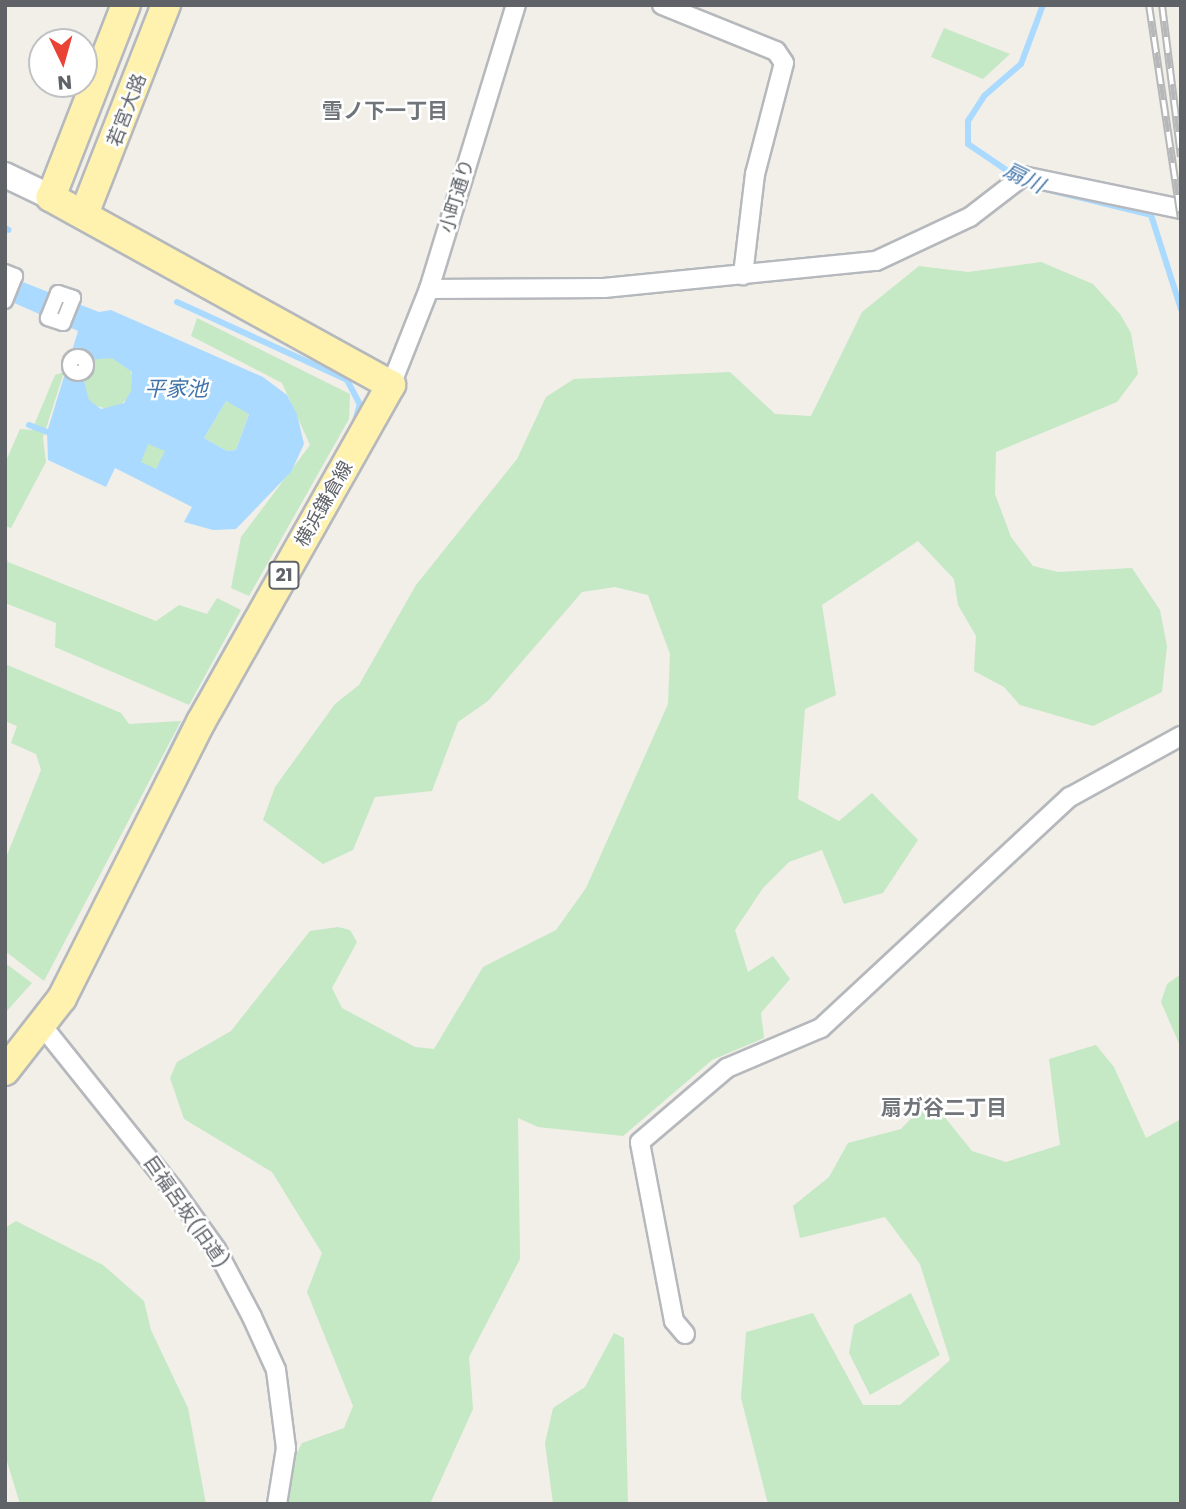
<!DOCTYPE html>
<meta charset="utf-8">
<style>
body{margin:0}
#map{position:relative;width:1186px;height:1509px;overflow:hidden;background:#f1efe8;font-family:Poppins,"Noto Sans JP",sans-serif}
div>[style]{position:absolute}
.green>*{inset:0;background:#c5e8c5}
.round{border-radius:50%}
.water>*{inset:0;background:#aadaff}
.stream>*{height:6px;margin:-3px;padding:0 3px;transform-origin:3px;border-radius:3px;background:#aadaff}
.roads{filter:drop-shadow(2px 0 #b5b8bc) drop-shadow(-2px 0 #b5b8bc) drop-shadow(0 2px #b5b8bc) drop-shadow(0 -2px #b5b8bc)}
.pedestrian>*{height:14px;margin:-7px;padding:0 7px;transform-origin:7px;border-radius:7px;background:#fff}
.pedestrian>.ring{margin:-7px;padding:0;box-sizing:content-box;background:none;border:14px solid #fff;border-radius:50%}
.minor>*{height:18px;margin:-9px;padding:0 9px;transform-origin:9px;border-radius:9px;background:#fff}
.secondary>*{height:24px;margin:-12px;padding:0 12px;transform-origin:12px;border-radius:12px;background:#fff}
.primary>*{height:28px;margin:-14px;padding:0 14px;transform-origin:14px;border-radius:14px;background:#fff2af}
.rail>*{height:8px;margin-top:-4px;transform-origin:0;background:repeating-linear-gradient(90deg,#fff 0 16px,#b6b7b8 0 32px);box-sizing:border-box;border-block:2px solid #b6b7b8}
span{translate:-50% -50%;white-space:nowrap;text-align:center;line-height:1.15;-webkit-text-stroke:5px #fff;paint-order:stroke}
.shield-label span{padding:2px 5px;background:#fff;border:2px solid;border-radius:5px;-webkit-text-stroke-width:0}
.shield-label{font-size:18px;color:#5f6368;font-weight:700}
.street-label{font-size:19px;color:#5f6368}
.neighbourhood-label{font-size:21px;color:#70757a;font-weight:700}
.water-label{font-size:21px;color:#4174aa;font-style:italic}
.frame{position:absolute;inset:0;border:7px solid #5f6368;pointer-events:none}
.north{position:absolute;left:28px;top:28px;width:70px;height:70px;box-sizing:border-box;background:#fff;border:2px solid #bfc1c3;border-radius:50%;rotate:175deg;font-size:19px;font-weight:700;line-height:28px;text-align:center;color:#5f6368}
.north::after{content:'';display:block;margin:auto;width:24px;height:32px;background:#ea4335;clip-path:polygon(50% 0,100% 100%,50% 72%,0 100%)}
</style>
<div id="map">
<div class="green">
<i style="clip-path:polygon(944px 28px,1010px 54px,983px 79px,931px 57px)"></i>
<i style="clip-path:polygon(1041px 262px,1093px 284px,1120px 314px,1131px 333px,1138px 374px,1117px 402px,996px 452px,995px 494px,1011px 537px,1033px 566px,1058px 572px,1132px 568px,1160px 610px,1167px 646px,1162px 692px,1093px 726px,1020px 705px,1004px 687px,974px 671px,976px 636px,958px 605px,954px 579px,918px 541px,822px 605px,836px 695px,805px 709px,798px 799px,839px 821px,872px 793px,918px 840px,883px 893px,844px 904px,822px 850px,789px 862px,763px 888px,735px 930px,748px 972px,773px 956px,790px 979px,761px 1013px,764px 1038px,712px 1060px,623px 1136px,538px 1127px,518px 1118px,520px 1259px,469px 1357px,473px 1409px,430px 1504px,284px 1504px,290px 1466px,302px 1443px,344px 1428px,353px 1406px,307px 1292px,322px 1253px,272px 1172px,184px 1119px,170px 1078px,177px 1062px,231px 1031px,310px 931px,338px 927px,350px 930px,357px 942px,332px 988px,342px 1008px,415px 1047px,434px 1049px,483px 967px,556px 930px,586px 888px,668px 704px,670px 654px,648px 595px,615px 587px,582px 592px,488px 701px,458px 722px,432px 791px,375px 797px,353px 850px,323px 864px,263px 820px,275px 787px,335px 704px,359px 685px,416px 585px,517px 459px,546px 397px,574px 379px,730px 372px,775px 414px,811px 416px,862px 312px,919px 266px,968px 272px)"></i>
<i style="clip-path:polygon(197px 318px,350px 394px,349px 419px,249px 596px,231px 588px,241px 537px,310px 445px,282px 383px,191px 336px)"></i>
<i class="round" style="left:81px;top:356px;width:52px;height:52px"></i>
<i style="clip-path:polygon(64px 372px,43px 438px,46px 462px,11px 528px,5px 526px,5px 463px,20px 429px,32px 430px,55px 375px)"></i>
<i style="clip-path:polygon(226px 401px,249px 413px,236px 450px,227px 451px,204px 438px)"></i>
<i class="round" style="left:140px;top:443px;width:26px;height:26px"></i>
<i style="clip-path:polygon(5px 554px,8px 562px,156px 621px,179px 605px,207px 614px,217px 598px,241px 610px,189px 705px,55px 647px,56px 623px,5px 603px)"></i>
<i style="clip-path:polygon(5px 664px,121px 713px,129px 724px,181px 721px,44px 981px,5px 951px,5px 860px,41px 770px,36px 754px,11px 743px,17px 726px,5px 721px)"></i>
<i style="clip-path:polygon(5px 963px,32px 983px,5px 1013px)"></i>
<i style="clip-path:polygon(1181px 974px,1181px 1048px,1161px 1002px,1167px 984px)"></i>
<i style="clip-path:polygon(1096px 1045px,1114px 1067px,1146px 1138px,1181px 1119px,1181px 1504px,768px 1504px,741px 1398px,746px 1332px,813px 1313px,863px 1405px,900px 1405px,950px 1360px,920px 1264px,885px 1217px,800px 1238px,793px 1206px,829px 1177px,848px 1143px,901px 1129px,930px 1099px,972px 1151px,1006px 1162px,1060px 1145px,1049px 1059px)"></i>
<i style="clip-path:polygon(16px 1221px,103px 1265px,144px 1301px,151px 1330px,188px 1408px,206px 1504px,20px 1504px,5px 1455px,5px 1228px)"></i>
<i style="clip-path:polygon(911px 1293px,940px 1355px,870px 1395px,849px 1353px,854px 1325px)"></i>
<i style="clip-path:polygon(614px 1333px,624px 1338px,628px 1504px,553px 1504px,545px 1443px,553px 1408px,585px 1387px)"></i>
</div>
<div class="water">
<i style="clip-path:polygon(evenodd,5px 275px,99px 312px,111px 310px,263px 377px,287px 395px,297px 414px,304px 444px,291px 472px,236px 529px,213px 530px,184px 522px,192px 507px,115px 468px,106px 487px,48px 460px,47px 432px,78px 331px,5px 299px,5px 275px,112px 358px,132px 372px,131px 391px,124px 403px,101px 409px,89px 400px,81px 370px,86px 360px,112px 358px,5px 275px,226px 401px,249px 414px,236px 450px,227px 451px,204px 438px,226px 401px,5px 275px,148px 444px,165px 451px,156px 469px,141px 462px,148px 444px)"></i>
</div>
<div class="stream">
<i style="left:1018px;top:178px;width:60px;rotate:-145.8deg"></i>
<i style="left:968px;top:144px;width:23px;rotate:-90deg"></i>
<i style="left:968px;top:121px;width:30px;rotate:-57deg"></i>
<i style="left:984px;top:96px;width:49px;rotate:-40.9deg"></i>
<i style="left:1021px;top:64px;width:63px;rotate:-69.6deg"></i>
<i style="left:1041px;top:188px;width:113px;rotate:13.8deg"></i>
<i style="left:1151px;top:215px;width:99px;rotate:72.3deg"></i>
<i style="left:5px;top:228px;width:4px;rotate:27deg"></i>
<i style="left:177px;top:302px;width:187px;rotate:24.6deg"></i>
<i style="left:347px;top:380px;width:27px;rotate:62deg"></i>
<i style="left:360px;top:404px;width:19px;rotate:106deg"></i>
<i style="left:29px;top:425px;width:19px;rotate:21deg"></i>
<i style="left:193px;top:708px;width:110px;rotate:-60.6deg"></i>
<i style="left:156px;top:781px;width:64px;rotate:-63.8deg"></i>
</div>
<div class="roads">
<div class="pedestrian">
<i style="left:5px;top:272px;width:11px;rotate:22deg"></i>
<i style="left:15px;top:276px;width:27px;rotate:112deg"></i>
<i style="left:58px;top:293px;width:16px;rotate:18deg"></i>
<i style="left:73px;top:298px;width:27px;rotate:112deg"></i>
<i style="left:63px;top:323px;width:16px;rotate:-162deg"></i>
<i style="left:48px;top:318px;width:27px;rotate:-68deg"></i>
<i class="ring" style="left:70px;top:357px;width:2px;height:2px"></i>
</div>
<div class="minor">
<i style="left:662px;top:5px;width:123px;rotate:22deg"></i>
<i style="left:776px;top:51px;width:14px;rotate:56deg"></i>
<i style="left:784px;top:63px;width:115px;rotate:104.6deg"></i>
<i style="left:755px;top:174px;width:102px;rotate:96.8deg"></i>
<i style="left:429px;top:289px;width:175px;rotate:-0.3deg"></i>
<i style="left:604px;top:288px;width:273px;rotate:-5.7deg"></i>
<i style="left:876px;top:261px;width:104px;rotate:-25.1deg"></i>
<i style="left:970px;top:217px;width:67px;rotate:-37.7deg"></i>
<i style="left:1023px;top:176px;width:161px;rotate:11.8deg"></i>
<i style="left:391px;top:385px;width:103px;rotate:-68.4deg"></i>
<i style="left:429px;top:289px;width:297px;rotate:-73deg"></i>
<i style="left:44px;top:1028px;width:206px;rotate:51.3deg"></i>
<i style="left:173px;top:1189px;width:74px;rotate:54.4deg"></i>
<i style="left:216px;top:1249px;width:77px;rotate:62.1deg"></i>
<i style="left:252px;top:1317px;width:58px;rotate:65.6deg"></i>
<i style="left:276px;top:1370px;width:79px;rotate:82.7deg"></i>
<i style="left:286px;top:1448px;width:57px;rotate:99.1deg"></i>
<i style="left:685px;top:1334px;width:17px;rotate:-130deg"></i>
<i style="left:674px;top:1321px;width:182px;rotate:-100.8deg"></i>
<i style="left:640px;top:1142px;width:114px;rotate:-40.4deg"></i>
<i style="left:727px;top:1068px;width:102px;rotate:-23.1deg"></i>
<i style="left:821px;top:1028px;width:340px;rotate:-42.9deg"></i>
<i style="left:1070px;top:797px;width:127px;rotate:-28.8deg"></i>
</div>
<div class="secondary">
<i style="left:5px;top:175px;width:51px;rotate:25.6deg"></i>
</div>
<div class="primary">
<i style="left:84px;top:214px;width:225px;rotate:-68.6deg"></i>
<i style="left:5px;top:1071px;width:93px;rotate:-52deg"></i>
<i style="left:62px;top:998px;width:309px;rotate:-63.3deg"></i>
<i style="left:201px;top:722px;width:387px;rotate:-60.6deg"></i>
<i style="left:391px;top:385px;width:389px;rotate:-151.1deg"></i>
<i style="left:51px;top:197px;width:206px;rotate:-68.7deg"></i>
</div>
</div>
<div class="rail">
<i style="left:1149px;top:5px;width:215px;rotate:81.5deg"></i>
<i style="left:1162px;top:5px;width:153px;rotate:82.9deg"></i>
</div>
<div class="shield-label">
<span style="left:284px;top:575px">21</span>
</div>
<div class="street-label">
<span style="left:127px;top:110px;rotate:-69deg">若宮大路</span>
<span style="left:457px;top:196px;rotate:-73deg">小町通り</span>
<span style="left:324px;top:504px;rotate:-60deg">横浜鎌倉線</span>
<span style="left:186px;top:1212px;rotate:55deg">巨福呂坂(旧道)</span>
</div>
<div class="neighbourhood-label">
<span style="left:385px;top:111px">雪ノ下一丁目</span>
<span style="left:944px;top:1108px">扇ガ谷二丁目</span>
</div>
<div class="water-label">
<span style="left:1024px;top:178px;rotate:26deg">扇川</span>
<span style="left:176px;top:389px">平家池</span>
</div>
<div class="frame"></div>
<div class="north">N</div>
</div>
